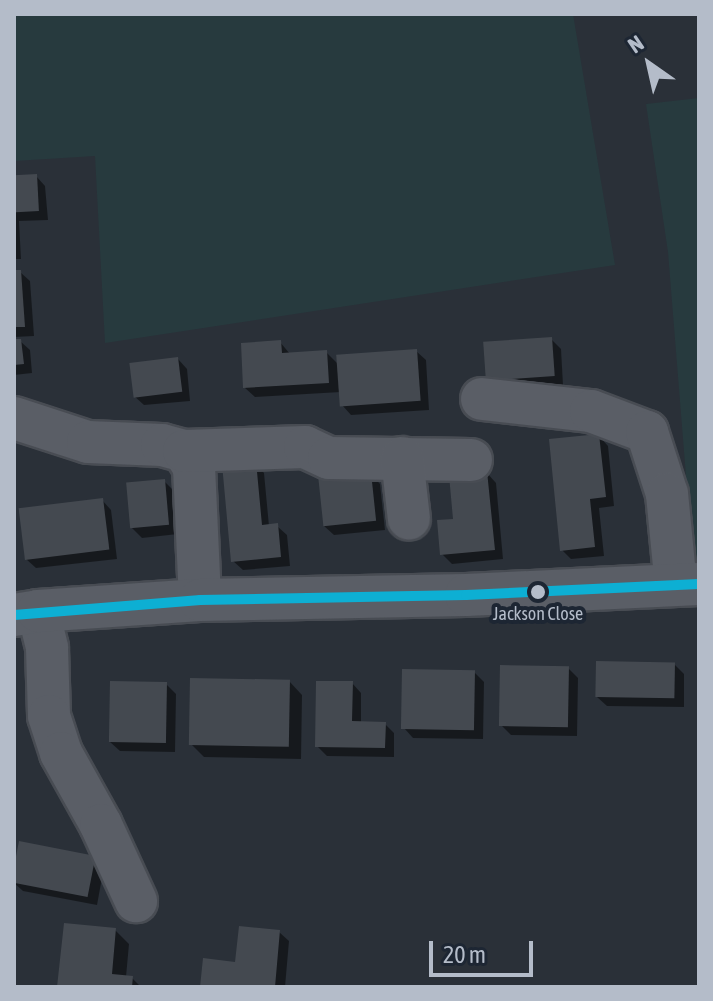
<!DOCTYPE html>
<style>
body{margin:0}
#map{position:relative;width:713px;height:1001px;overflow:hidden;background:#2a3038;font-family:"Asap Condensed",sans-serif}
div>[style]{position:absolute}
.green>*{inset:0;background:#273a3e}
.shadow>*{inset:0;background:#0007}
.building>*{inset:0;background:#444950;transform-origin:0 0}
.roads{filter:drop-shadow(2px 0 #484c53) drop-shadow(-2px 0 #484c53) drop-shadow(0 2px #484c53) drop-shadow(0 -2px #484c53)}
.minor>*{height:42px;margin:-21px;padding:0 21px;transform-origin:21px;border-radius:21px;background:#5a5e66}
.bus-1>*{height:10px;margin:-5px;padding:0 5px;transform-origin:5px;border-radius:5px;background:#0dafd3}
.dots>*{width:22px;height:22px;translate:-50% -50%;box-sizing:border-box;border:4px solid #1d2633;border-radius:50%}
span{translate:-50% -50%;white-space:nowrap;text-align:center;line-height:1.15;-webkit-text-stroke:8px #1d2633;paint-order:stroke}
.bus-label{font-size:18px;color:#b4bcc9}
.frame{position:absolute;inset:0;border:16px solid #b4bcc9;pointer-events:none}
.north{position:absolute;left:609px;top:24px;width:80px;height:80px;-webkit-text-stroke:6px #1d2633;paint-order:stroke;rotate:326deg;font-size:22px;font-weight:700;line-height:32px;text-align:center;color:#b4bcc9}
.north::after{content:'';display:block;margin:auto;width:28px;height:36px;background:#b4bcc9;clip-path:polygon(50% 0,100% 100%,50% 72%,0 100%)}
.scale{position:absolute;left:429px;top:941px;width:104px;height:36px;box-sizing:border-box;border:4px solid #b4bcc9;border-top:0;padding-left:10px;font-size:24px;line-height:28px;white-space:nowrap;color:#b4bcc9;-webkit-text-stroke:6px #1d2633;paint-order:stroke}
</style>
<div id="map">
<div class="green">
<i style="clip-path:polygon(14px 14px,573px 14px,615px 265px,105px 343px,95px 156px,14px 161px)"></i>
<i style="clip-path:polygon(699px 98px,699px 563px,693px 563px,668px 252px,646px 104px)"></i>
</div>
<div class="shadow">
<i style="clip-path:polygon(36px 176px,45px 186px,48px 220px,19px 221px,21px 259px,14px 259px,14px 177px)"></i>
<i style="clip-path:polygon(14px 272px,20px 272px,30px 281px,34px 336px,14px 337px)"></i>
<i style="clip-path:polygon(551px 339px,561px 349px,563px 385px,497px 389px,487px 379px)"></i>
<i style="clip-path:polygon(14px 341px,20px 341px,30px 350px,32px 373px,14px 375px)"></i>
<i style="clip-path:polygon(280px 342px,290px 354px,326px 352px,339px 365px,416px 351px,426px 360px,429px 410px,351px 415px,342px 405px,341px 392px,255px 397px,245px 388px)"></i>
<i style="clip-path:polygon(178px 359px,187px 369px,190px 401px,144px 405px,134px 396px)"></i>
<i style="clip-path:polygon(599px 436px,608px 446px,614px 506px,599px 508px,604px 556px,571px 559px,562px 550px)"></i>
<i style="clip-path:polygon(255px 463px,264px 473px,269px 526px,277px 526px,287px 535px,290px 566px,243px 570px,233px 561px)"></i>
<i style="clip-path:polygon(487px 473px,496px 483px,503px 559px,452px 564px,442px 554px,456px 520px)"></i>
<i style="clip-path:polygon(371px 474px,380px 484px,385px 530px,334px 535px,324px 526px)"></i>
<i style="clip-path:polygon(164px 481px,174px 491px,178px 534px,142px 538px,132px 528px)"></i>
<i style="clip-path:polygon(102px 500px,111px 510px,117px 559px,36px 568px,26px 559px)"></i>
<i style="clip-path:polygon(674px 664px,684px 674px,684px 707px,607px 706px,597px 697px)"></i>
<i style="clip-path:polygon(568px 668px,578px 678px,577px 736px,511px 735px,501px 725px)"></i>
<i style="clip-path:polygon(474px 672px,484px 682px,483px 739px,413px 738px,404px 728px)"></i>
<i style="clip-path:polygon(289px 681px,302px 695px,301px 759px,204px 757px,191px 744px)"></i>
<i style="clip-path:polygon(352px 683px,361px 693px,361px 723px,385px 724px,394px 733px,394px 757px,327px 756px,317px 746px)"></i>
<i style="clip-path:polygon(166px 684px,176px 694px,175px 752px,120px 751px,110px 742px)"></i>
<i style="clip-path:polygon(20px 844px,95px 858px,104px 867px,97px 905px,23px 891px,14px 883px)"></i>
<i style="clip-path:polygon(115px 930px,129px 944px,126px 977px,132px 978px,141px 987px,59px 987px)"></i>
<i style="clip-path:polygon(279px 932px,289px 941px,285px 987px,202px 987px)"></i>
</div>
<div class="building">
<i style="left:37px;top:174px;width:37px;height:23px;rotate:87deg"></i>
<i style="clip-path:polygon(14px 270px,21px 270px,25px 327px,14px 327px)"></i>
<i style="left:552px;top:337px;width:39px;height:69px;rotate:86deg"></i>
<i style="clip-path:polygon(14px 339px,21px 339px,24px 364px,14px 365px)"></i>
<i style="clip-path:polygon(281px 340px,282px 353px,327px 350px,329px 383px,243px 388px,241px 343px)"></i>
<i style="left:417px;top:349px;width:52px;height:81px;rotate:86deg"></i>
<i style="left:178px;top:357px;width:35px;height:49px;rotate:83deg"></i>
<i style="clip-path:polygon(599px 434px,606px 497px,590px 499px,595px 547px,560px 551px,549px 439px)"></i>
<i style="clip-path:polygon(256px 461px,262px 525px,278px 523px,281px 557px,231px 562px,222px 464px)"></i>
<i style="clip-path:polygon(487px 471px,495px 550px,440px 555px,437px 520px,453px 519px,449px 475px)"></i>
<i style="left:371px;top:472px;width:49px;height:53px;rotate:84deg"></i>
<i style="left:165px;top:479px;width:46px;height:39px;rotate:85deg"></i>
<i style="left:103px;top:498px;width:52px;height:85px;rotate:83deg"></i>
<i style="left:596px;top:661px;width:79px;height:36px;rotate:1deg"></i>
<i style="left:500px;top:665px;width:69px;height:61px;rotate:1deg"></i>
<i style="left:402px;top:669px;width:73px;height:60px;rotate:1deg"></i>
<i style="left:190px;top:678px;width:100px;height:67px;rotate:1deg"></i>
<i style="left:110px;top:681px;width:57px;height:61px;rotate:1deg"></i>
<i style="clip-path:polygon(316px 681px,353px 681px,352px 721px,386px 722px,385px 748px,315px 747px)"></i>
<i style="left:19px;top:841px;width:78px;height:42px;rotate:11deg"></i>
<i style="clip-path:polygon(64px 923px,116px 928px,112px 974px,133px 976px,132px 987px,57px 987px)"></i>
<i style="clip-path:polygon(239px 926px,280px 930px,275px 987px,200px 987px,203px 958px,235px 962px)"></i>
</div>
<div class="roads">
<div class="minor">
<i style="left:482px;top:399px;width:110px;rotate:6.3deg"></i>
<i style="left:591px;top:411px;width:60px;rotate:20.6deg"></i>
<i style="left:647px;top:432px;width:65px;rotate:72.1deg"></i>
<i style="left:667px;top:494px;width:91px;rotate:84.4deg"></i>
<i style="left:14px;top:418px;width:78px;rotate:18deg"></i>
<i style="left:88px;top:442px;width:74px;rotate:2.3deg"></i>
<i style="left:162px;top:445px;width:23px;rotate:15deg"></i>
<i style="left:184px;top:451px;width:19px;rotate:58deg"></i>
<i style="left:194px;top:467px;width:133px;rotate:87.4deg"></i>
<i style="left:184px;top:451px;width:121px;rotate:-1.9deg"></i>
<i style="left:305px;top:447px;width:26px;rotate:25deg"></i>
<i style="left:329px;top:458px;width:142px;rotate:0.8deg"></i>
<i style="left:402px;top:458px;width:61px;rotate:83.5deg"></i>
<i style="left:38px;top:611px;width:38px;rotate:76deg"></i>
<i style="left:47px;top:648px;width:68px;rotate:88.3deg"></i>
<i style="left:49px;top:716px;width:39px;rotate:72deg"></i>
<i style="left:61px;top:753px;width:82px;rotate:60.9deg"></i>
<i style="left:101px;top:825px;width:84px;rotate:65.3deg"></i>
<i style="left:14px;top:615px;width:24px;rotate:-9deg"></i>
<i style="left:38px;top:611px;width:162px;rotate:-3.9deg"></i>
<i style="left:200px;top:600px;width:266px;rotate:-1.1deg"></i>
<i style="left:466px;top:595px;width:233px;rotate:-2.7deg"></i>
</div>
</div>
<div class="bus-1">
<i style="left:14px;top:615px;width:187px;rotate:-4.6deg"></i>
<i style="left:200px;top:600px;width:266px;rotate:-1.1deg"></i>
<i style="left:466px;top:595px;width:233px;rotate:-2.7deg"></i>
</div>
<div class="dots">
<i style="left:538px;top:592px;background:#b4bcc9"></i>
</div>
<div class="bus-label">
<span style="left:538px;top:614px">Jackson Close</span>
</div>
<div class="frame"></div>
<div class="north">N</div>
<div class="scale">20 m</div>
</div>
